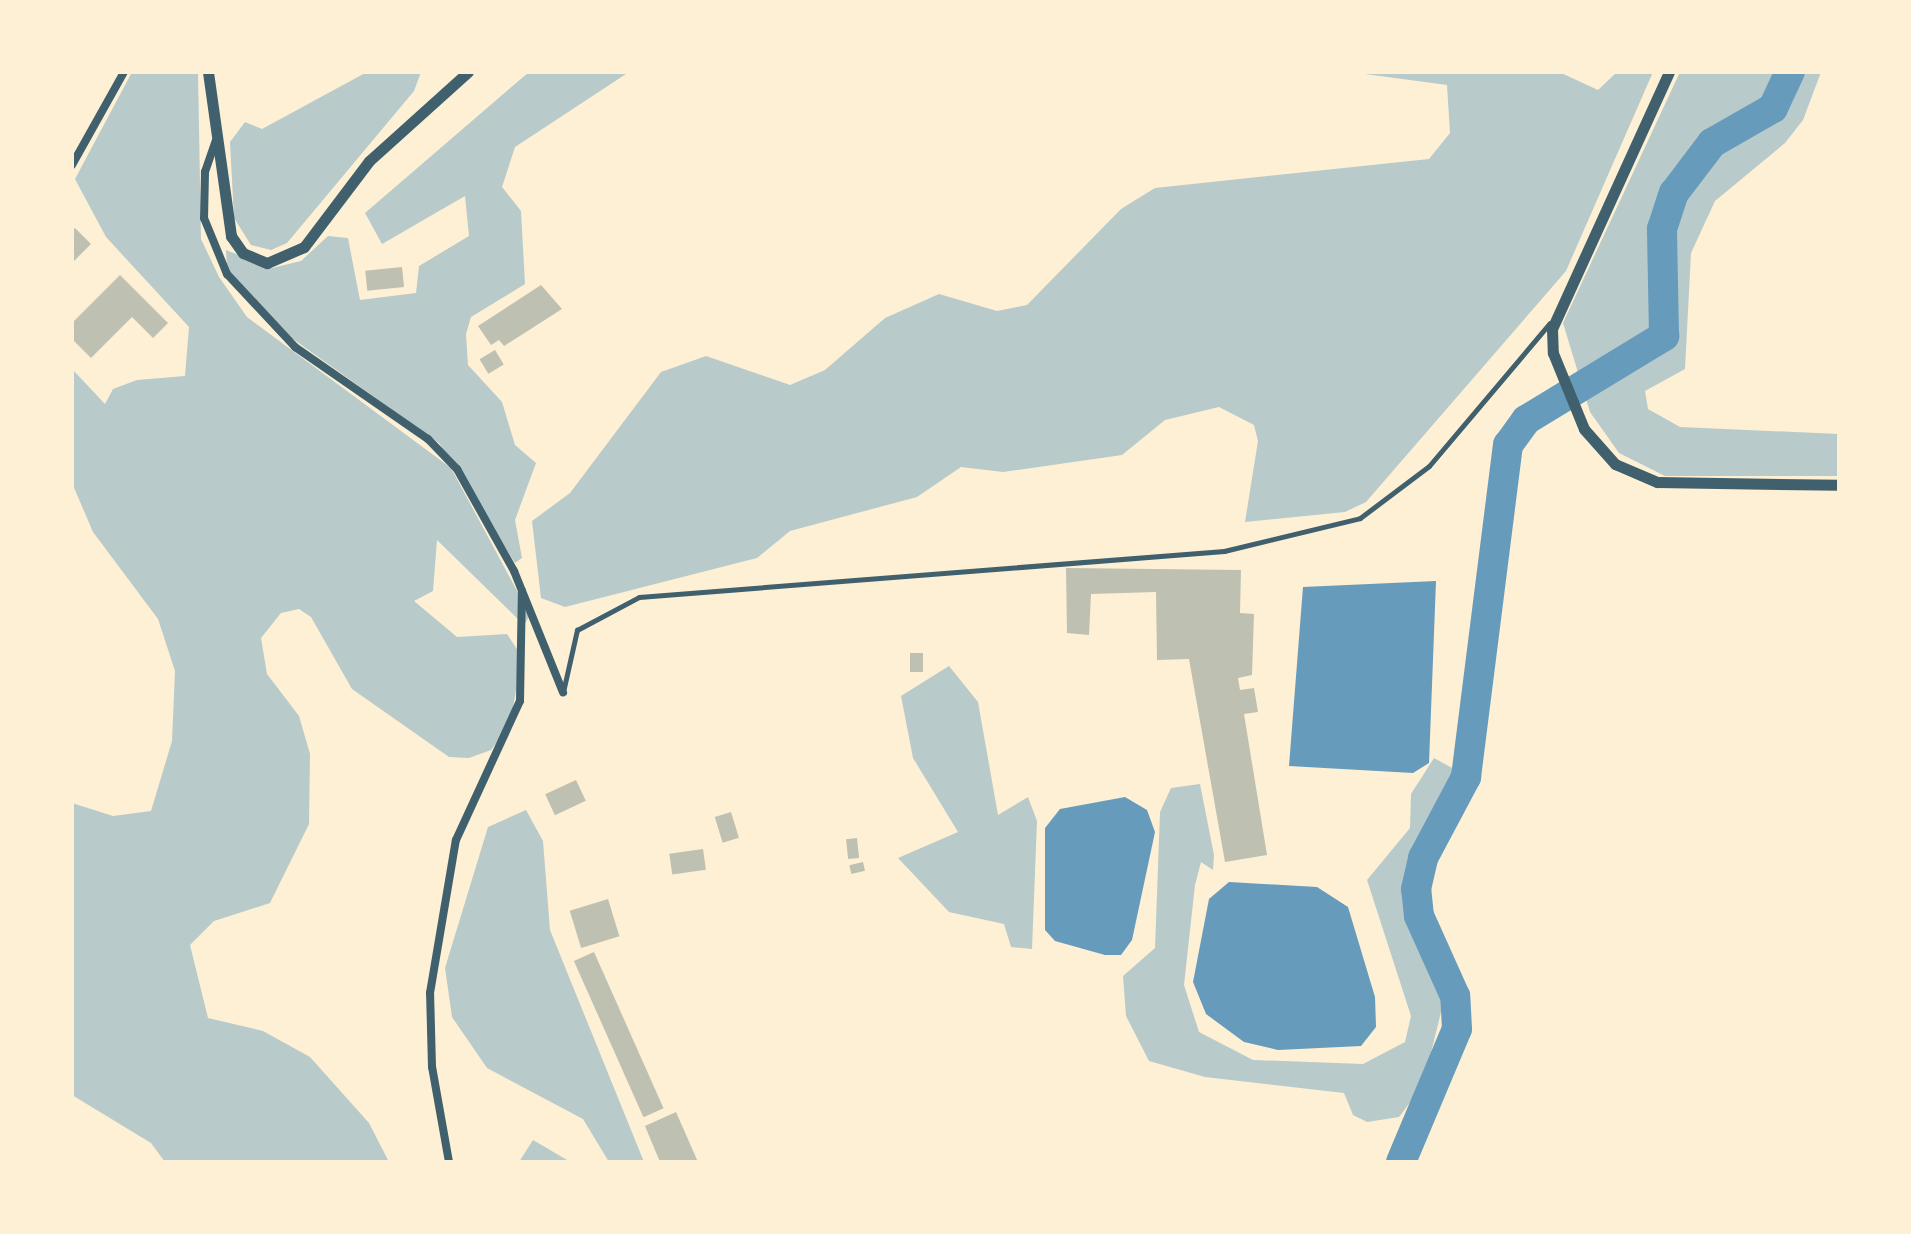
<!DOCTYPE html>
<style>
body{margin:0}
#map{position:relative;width:1911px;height:1234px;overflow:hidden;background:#fdf0d5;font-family:Literata,serif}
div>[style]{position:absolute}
.green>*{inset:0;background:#b9caca}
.water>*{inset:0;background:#669bbc}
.river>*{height:30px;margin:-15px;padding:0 15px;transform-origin:15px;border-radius:15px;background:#669bbc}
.building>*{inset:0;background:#bec0b2;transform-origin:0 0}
.service>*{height:5px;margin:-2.5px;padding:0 2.5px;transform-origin:2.5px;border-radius:2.5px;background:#3f606c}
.minor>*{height:8px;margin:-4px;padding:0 4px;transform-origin:4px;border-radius:4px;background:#3f606c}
.tertiary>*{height:11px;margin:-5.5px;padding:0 5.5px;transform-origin:5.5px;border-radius:5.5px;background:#3f606c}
span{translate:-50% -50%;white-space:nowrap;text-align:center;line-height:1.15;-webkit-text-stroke:7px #fdf0d5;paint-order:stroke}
.frame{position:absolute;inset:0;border:74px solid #fdf0d5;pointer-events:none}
</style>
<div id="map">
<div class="green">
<i style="clip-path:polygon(132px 72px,198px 72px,201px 239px,219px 277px,247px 317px,451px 468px,530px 615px,524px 625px,437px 540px,433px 591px,414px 601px,457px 637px,507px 634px,522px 657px,510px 724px,491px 750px,469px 758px,449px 757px,352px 689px,311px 617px,299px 609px,281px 613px,261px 638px,267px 674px,299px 716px,310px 754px,309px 824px,270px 903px,214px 921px,190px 945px,208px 1018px,263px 1031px,310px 1057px,369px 1123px,389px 1162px,165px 1162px,151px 1143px,72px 1095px,72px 803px,113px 816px,151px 811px,172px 741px,175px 671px,158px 619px,93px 532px,72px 483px,72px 369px,105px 404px,113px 389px,137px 380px,185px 376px,189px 327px,106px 237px,75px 179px)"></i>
<i style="clip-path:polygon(367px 72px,421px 72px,414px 91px,287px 243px,271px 250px,251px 245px,234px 218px,230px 142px,245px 122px,262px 129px)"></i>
<i style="clip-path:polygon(529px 72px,629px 72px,515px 147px,502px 187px,521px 211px,525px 284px,471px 317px,466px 334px,468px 365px,502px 402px,515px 445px,536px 463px,515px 520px,522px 558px,515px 563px,439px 443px,279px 329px,227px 269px,226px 250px,272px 268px,301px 261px,328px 236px,348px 238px,360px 300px,416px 293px,419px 266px,469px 236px,465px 196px,382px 244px,365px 213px)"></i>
<i style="clip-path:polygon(1350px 72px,1559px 72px,1598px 90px,1617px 72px,1653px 72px,1566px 271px,1366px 502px,1345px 512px,1245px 522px,1258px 441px,1254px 425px,1219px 407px,1165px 420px,1122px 455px,1003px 472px,961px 467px,917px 497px,790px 531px,757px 558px,565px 607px,541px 598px,532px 521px,570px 493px,661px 372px,706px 356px,790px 385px,825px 370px,885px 318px,939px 294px,997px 311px,1027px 305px,1121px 209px,1155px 188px,1429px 159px,1450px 133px,1447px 85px)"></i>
<i style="clip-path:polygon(1680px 72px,1821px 72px,1803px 120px,1785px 143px,1715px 201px,1691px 253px,1685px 369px,1645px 391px,1648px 409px,1680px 427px,1839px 434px,1839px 476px,1665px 476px,1619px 453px,1590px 412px,1563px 323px)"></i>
<i style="clip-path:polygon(949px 666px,978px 702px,998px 815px,1028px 797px,1037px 821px,1032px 949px,1011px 947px,1004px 924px,949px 912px,898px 858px,958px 832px,913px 758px,901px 696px)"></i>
<i style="clip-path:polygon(1434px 758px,1454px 769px,1450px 799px,1420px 850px,1406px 898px,1446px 992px,1423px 1085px,1399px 1117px,1367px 1122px,1353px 1115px,1344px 1093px,1205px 1077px,1149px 1061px,1126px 1016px,1123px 976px,1155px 948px,1160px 812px,1171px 788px,1200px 784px,1214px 855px,1213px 870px,1201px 862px,1195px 885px,1184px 985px,1199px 1032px,1253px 1060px,1363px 1064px,1405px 1042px,1411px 1016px,1367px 880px,1410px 828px,1411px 794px)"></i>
<i style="clip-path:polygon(526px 810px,543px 841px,550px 930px,644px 1162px,609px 1162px,583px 1119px,487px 1068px,452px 1017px,445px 968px,488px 827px)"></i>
<i style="clip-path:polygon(533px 1140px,567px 1160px,569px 1162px,519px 1162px)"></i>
</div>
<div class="water">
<i style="clip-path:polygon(1436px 581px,1429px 763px,1413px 773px,1289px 766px,1303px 587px)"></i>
<i style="clip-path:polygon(1125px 797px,1147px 810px,1155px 832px,1132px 940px,1121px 955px,1105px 955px,1055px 941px,1045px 930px,1045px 828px,1060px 809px)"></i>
<i style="clip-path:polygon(1229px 882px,1317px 887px,1348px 907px,1375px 997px,1376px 1027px,1361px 1046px,1278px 1050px,1244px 1042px,1206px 1014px,1193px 982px,1209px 899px)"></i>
</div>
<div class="river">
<i style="left:1401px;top:1162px;width:144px;rotate:-67.2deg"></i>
<i style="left:1457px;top:1029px;width:33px;rotate:-93deg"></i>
<i style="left:1455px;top:996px;width:88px;rotate:-114.2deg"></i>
<i style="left:1419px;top:916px;width:27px;rotate:-96deg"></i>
<i style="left:1416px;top:889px;width:32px;rotate:-77deg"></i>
<i style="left:1423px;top:858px;width:92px;rotate:-62deg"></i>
<i style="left:1466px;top:777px;width:335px;rotate:-82.8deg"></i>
<i style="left:1508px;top:445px;width:31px;rotate:-54deg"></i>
<i style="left:1526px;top:420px;width:162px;rotate:-31.3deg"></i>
<i style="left:1664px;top:336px;width:107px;rotate:-91.1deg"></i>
<i style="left:1662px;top:229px;width:38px;rotate:-72deg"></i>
<i style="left:1674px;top:193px;width:63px;rotate:-52.8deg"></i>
<i style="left:1712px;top:143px;width:70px;rotate:-29.8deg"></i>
<i style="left:1773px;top:108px;width:40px;rotate:-65deg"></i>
</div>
<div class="building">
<i style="clip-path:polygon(75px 228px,91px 244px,72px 263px,72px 231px)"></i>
<i style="left:402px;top:267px;width:20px;height:37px;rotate:84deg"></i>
<i style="clip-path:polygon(120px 275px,168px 323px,153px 338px,132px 317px,91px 358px,72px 339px,72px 323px)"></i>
<i style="clip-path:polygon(541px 285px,562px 309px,504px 346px,499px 340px,491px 345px,478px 326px)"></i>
<i style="left:495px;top:350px;width:17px;height:18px;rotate:59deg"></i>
<i style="clip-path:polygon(1066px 568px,1241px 570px,1240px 613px,1254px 614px,1252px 675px,1238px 678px,1240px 690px,1254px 688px,1258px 712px,1244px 714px,1267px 855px,1225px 862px,1189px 659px,1157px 660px,1156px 592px,1091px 594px,1089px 635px,1067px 633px)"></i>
<i style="left:910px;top:653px;width:13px;height:19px"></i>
<i style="left:576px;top:780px;width:23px;height:34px;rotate:65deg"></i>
<i style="left:731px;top:812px;width:27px;height:17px;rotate:73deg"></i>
<i style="left:857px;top:838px;width:20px;height:11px;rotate:84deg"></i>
<i style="left:703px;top:849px;width:21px;height:34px;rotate:82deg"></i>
<i style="left:863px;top:862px;width:9px;height:14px;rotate:77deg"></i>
<i style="left:608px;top:899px;width:39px;height:40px;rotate:73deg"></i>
<i style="left:594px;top:952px;width:171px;height:22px;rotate:66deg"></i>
<i style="clip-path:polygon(676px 1112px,698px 1162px,660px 1162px,645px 1126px)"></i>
</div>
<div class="service">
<i style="left:563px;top:692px;width:64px;rotate:-77.3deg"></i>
<i style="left:577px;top:630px;width:70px;rotate:-28deg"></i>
<i style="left:639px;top:597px;width:587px;rotate:-4.5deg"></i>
<i style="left:1224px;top:551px;width:140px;rotate:-13.6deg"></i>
<i style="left:1360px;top:518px;width:86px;rotate:-37deg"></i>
<i style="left:1429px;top:466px;width:187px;rotate:-49.8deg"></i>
</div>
<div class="minor">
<i style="left:216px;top:140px;width:34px;rotate:109deg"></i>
<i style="left:205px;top:172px;width:46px;rotate:91.2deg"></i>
<i style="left:204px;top:218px;width:61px;rotate:67.7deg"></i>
<i style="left:227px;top:274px;width:100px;rotate:47deg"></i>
<i style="left:295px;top:347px;width:162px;rotate:34.7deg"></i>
<i style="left:428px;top:439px;width:42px;rotate:46deg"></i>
<i style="left:457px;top:469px;width:117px;rotate:60.8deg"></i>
<i style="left:514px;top:571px;width:131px;rotate:68deg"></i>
<i style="left:72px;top:165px;width:107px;rotate:-60.8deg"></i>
<i style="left:449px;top:1162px;width:97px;rotate:-100.1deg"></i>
<i style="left:432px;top:1067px;width:74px;rotate:-91.5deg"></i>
<i style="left:430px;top:993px;width:155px;rotate:-80.4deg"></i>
<i style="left:456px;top:840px;width:153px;rotate:-65.3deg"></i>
<i style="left:520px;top:701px;width:110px;rotate:-89deg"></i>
</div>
<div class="tertiary">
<i style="left:208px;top:72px;width:166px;rotate:82deg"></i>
<i style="left:231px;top:236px;width:21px;rotate:55deg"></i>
<i style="left:243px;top:253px;width:26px;rotate:23deg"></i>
<i style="left:267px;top:263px;width:40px;rotate:-23.4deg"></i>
<i style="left:304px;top:247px;width:108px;rotate:-52.9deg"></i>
<i style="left:369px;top:161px;width:133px;rotate:-42deg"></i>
<i style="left:1669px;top:72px;width:282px;rotate:114.5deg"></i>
<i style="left:1552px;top:329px;width:24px;rotate:88deg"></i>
<i style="left:1553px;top:353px;width:82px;rotate:67.8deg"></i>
<i style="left:1584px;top:429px;width:47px;rotate:48.5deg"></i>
<i style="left:1615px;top:464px;width:46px;rotate:23.2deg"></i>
<i style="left:1657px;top:482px;width:182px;rotate:0.9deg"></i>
</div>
<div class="frame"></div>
</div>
